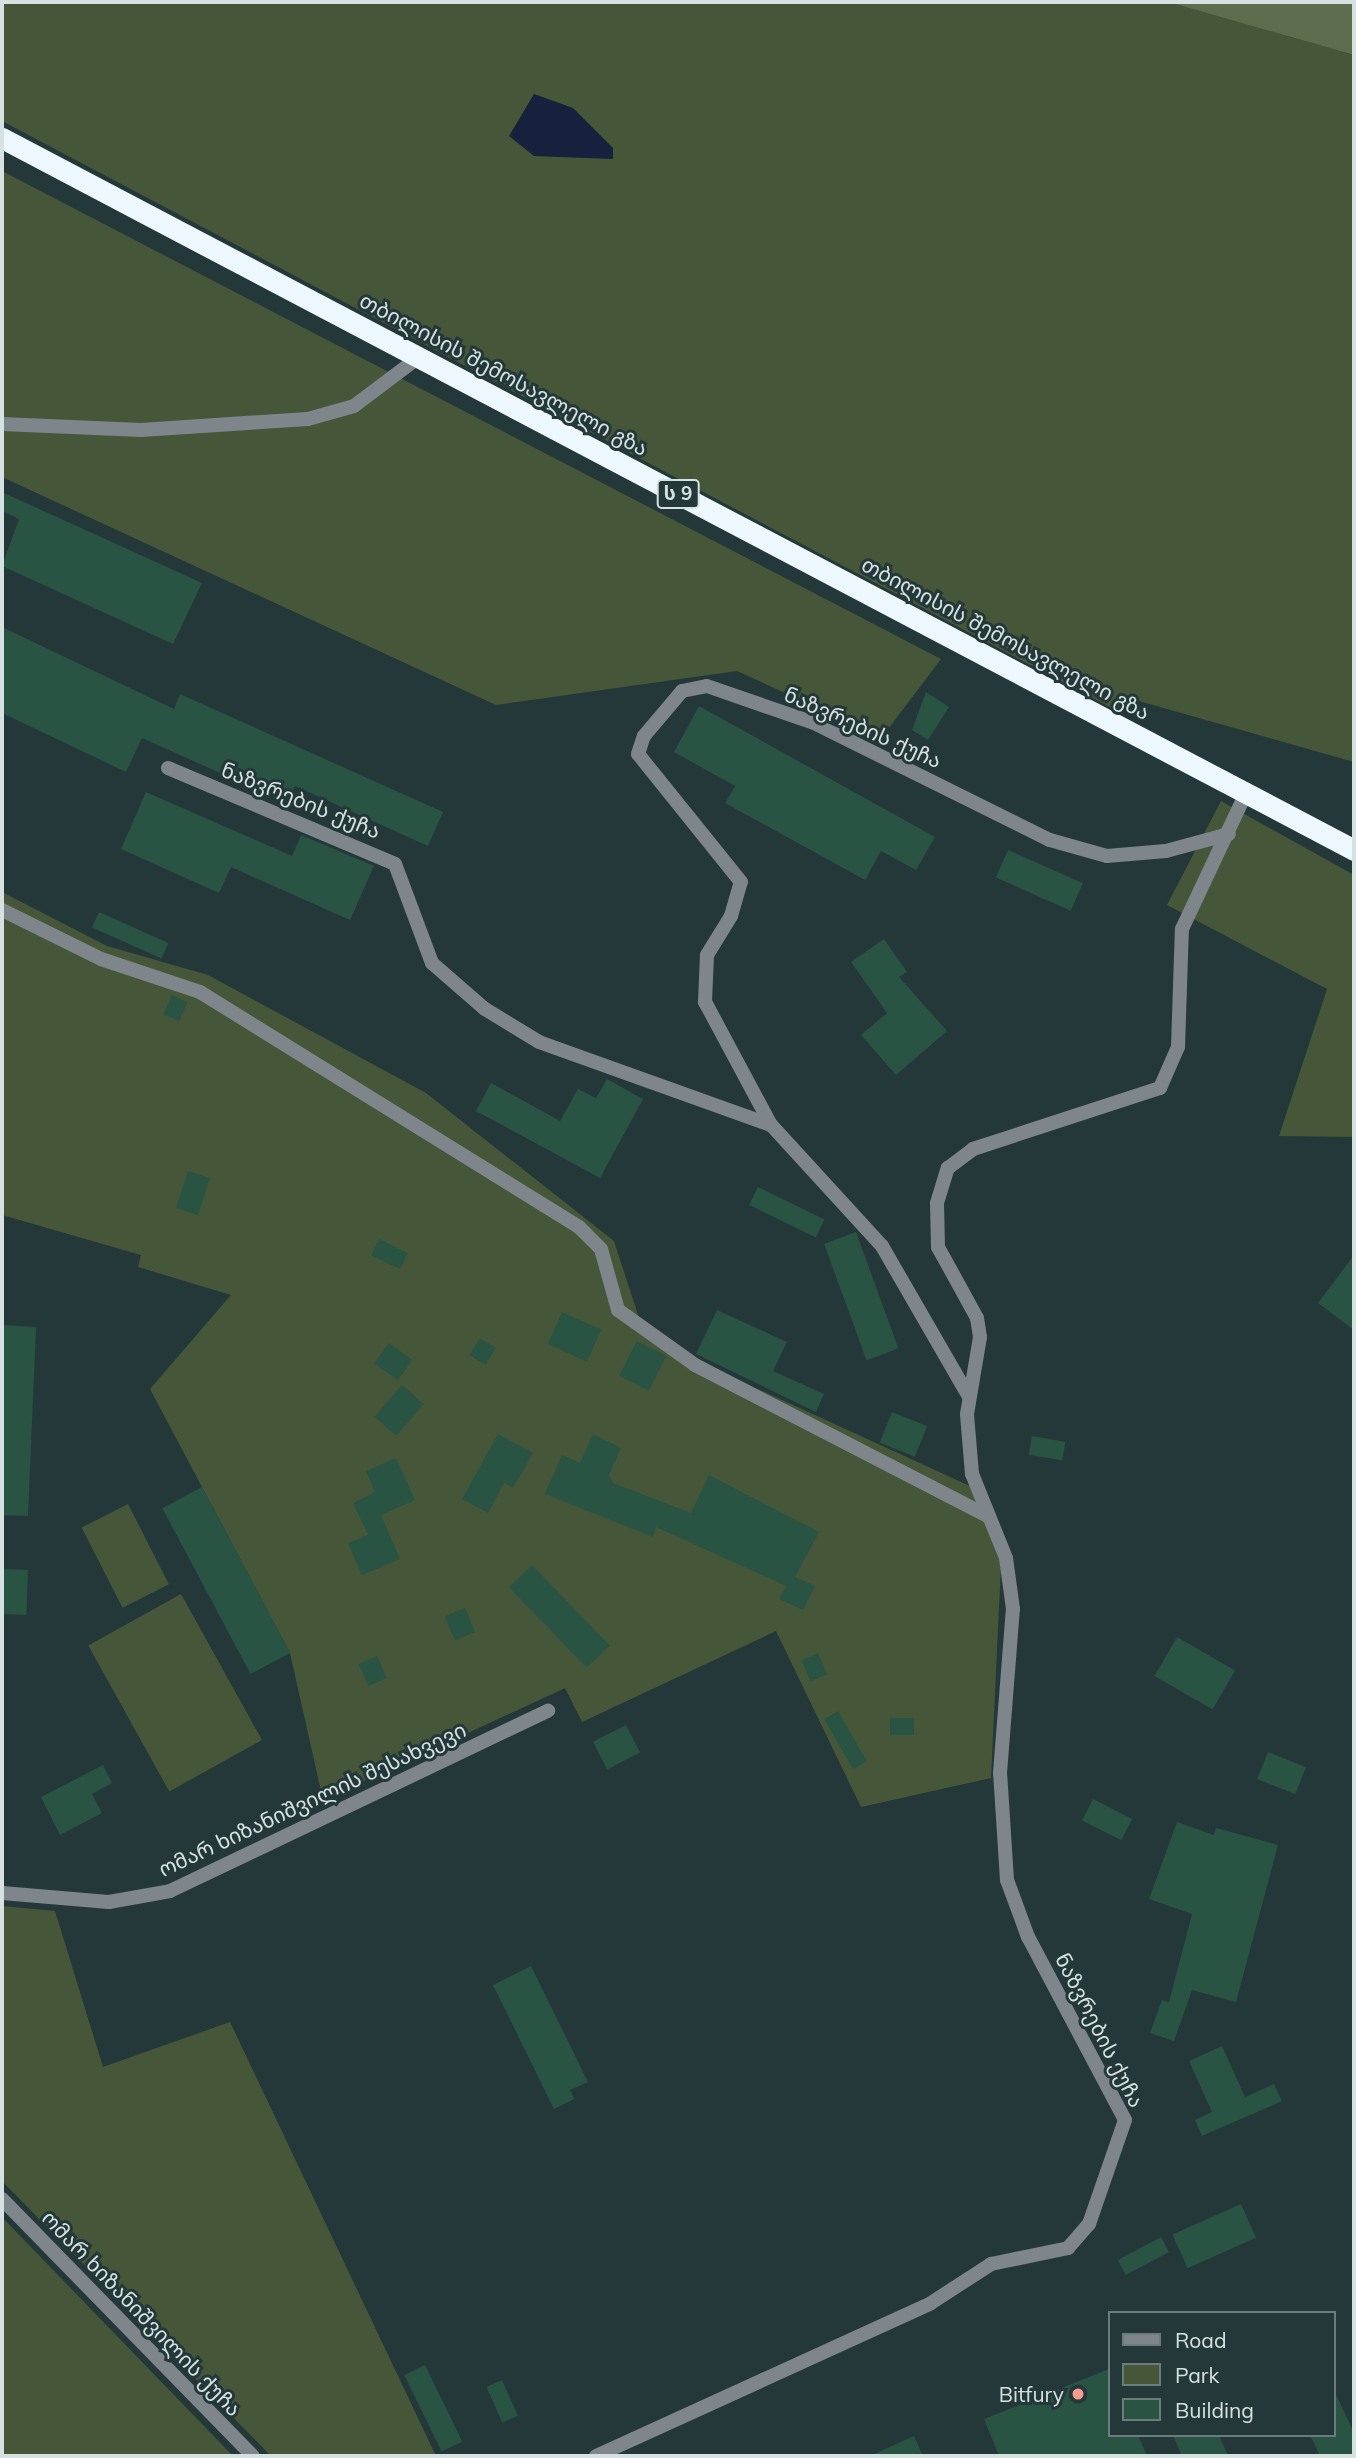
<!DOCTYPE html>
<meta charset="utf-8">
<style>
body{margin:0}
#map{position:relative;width:1356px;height:2458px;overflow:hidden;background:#243839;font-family:Mulish,"Noto Sans Georgian",sans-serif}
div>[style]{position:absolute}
.green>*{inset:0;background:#465739;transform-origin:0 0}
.forest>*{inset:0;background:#5c6e4d}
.water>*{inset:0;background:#17203d}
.building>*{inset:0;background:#295343;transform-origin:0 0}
.street>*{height:14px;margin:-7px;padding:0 7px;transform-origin:7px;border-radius:7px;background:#7e868b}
.highway>*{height:21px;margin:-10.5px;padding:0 10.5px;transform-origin:10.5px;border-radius:10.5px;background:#ecf7fe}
.dots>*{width:19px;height:19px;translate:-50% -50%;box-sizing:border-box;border:4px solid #243839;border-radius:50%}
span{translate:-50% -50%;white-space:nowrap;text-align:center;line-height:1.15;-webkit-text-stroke:6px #243839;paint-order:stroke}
.shield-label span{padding:2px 5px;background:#243839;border:2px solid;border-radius:5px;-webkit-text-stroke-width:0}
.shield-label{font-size:19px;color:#d6e2e2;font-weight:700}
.street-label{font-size:21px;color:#d6e2e2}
.poi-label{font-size:21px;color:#d6e2e2}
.right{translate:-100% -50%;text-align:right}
.frame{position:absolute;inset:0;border:4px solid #d6e2e2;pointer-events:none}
.legend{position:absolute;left:1108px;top:2311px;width:228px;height:126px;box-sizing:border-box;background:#243839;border:2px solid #6b7c7d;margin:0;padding:9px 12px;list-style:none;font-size:21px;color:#d6e2e2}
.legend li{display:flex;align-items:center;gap:14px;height:35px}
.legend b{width:35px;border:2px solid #6b7c7d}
</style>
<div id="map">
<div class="green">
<i style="clip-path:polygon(2px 2px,1168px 2px,1354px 55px,1354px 762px,1132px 699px,1123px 714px,2px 121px)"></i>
<i style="clip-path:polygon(2px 171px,941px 659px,882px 737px,737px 671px,496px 705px,2px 477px)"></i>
<i style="clip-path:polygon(1221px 801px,1354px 875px,1354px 1137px,1279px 1136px,1327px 989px,1167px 905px)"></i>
<i style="clip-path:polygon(2px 892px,107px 946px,208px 975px,426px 1093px,614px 1241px,639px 1318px,688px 1357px,972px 1487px,1001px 1565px,991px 1778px,861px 1807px,776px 1631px,582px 1722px,565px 1688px,323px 1800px,290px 1653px,150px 1389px,231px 1295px,138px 1267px,141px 1255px,2px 1215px)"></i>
<i style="left:128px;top:1504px;width:90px;height:52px;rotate:63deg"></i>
<i style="left:181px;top:1594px;width:167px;height:106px;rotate:61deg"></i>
<i style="clip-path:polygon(2px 1906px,55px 1911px,103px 2067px,230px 2022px,436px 2456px,271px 2456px,2px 2181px)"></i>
<i style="clip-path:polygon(2px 2217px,26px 2242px,233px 2456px,2px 2456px)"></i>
</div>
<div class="forest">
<i style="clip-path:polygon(1168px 2px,1354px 2px,1354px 55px)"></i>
</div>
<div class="water">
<i style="clip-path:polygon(534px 94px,573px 108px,613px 148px,613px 159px,534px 156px,509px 136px)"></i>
</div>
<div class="building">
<i style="clip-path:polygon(2px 492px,202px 583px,173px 644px,2px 566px,19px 519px,2px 511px)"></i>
<i style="clip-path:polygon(2px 627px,174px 709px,180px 694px,443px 812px,428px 846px,295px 786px,287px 803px,142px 738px,126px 772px,2px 713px)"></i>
<i style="clip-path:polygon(926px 692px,949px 707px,928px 740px,912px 730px)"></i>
<i style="clip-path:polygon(699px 706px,935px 837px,916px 870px,881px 851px,865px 880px,725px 803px,735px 786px,674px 752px)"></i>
<i style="clip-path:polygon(146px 792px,292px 856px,301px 835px,374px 866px,350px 920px,231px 867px,219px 893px,121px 849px)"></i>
<i style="left:1008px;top:850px;width:82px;height:30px;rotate:24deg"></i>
<i style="left:99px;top:912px;width:76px;height:17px;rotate:24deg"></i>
<i style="clip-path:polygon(884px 939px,907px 972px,899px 977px,947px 1031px,896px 1075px,861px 1035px,887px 1013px,851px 962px)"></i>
<i style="left:172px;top:995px;width:17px;height:21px;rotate:24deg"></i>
<i style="clip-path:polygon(607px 1079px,643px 1099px,600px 1178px,476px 1111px,491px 1083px,560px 1121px,578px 1089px,596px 1098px)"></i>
<i style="left:188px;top:1171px;width:23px;height:39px;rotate:18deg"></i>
<i style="left:758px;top:1187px;width:74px;height:20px;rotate:26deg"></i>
<i style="left:856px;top:1232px;width:124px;height:34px;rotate:70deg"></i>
<i style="left:379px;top:1239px;width:32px;height:18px;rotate:26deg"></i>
<i style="clip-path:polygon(1354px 1255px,1354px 1330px,1318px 1303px)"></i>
<i style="clip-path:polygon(717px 1310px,787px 1342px,773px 1371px,824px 1394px,816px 1412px,696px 1354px)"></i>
<i style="left:562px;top:1312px;width:43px;height:35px;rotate:24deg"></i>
<i style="clip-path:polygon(2px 1325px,36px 1327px,28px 1516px,2px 1515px)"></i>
<i style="left:480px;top:1338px;width:19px;height:20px;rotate:32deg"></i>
<i style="left:637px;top:1341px;width:33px;height:39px;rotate:27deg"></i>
<i style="left:389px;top:1343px;width:29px;height:25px;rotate:36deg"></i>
<i style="left:402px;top:1385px;width:29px;height:42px;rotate:41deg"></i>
<i style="left:892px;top:1412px;width:38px;height:33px;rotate:22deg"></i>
<i style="clip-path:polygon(498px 1434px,533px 1453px,513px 1488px,504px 1483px,488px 1513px,462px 1499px)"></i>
<i style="clip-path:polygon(593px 1434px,621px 1448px,609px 1475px,613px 1483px,691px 1513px,709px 1475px,819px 1532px,795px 1577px,815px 1586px,803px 1610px,779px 1599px,786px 1586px,656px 1527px,653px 1537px,545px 1494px,562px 1455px,580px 1463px)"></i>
<i style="left:1032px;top:1436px;width:34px;height:19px;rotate:10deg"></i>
<i style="clip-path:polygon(396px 1458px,415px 1500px,381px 1515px,400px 1559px,362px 1575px,348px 1543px,368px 1535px,353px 1503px,375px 1492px,366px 1471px)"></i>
<i style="left:202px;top:1487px;width:188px;height:45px;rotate:62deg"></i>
<i style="left:532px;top:1565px;width:112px;height:32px;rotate:46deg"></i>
<i style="left:2px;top:1569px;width:26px;height:45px;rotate:2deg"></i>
<i style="left:465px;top:1608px;width:26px;height:22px;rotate:67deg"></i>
<i style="left:1177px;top:1637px;width:67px;height:45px;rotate:30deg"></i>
<i style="left:818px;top:1653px;width:23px;height:18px;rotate:67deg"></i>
<i style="left:377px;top:1656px;width:24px;height:20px;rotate:66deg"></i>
<i style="left:838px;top:1711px;width:58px;height:16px;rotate:60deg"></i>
<i style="left:890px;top:1718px;width:24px;height:17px"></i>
<i style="left:626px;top:1725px;width:31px;height:37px;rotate:63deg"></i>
<i style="left:1268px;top:1752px;width:41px;height:29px;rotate:22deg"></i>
<i style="clip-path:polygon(103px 1765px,112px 1783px,92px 1794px,102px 1813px,60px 1835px,41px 1797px)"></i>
<i style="left:1093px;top:1799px;width:44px;height:24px;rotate:27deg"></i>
<i style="clip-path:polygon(1177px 1822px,1214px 1835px,1216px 1828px,1278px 1845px,1236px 2002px,1192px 1990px,1174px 2041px,1150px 2033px,1162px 2000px,1169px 2002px,1192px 1914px,1149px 1899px)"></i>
<i style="clip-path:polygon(531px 1966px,588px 2082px,570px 2090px,574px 2099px,554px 2109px,493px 1985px)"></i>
<i style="clip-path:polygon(1222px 2046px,1245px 2097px,1274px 2084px,1282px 2101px,1202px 2136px,1195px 2120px,1212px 2112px,1189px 2061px)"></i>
<i style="left:1241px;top:2204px;width:37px;height:75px;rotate:66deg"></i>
<i style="left:1161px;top:2237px;width:17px;height:49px;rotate:62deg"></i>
<i style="left:425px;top:2365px;width:85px;height:23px;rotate:64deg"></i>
<i style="clip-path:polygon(1109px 2369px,1109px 2435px,1138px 2435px,1147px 2456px,999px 2456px,984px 2419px)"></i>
<i style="left:502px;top:2380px;width:39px;height:17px;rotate:66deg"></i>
<i style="clip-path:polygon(1333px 2388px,1354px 2433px,1354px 2456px,1320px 2456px,1310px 2435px,1333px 2435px)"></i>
<i style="clip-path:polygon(1173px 2435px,1219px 2435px,1228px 2456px,1182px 2456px)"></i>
<i style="clip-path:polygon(914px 2436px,923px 2456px,870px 2456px)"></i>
</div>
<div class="street">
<i style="left:2px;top:424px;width:139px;rotate:2.5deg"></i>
<i style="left:141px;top:430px;width:167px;rotate:-3.8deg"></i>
<i style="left:308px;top:419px;width:48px;rotate:-15.8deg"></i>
<i style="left:354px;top:406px;width:81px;rotate:-37deg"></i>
<i style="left:168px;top:768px;width:246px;rotate:22.9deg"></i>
<i style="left:395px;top:864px;width:106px;rotate:69.5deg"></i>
<i style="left:432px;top:963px;width:70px;rotate:41deg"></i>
<i style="left:485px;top:1009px;width:63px;rotate:31.4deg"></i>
<i style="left:539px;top:1042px;width:246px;rotate:19.7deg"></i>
<i style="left:2px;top:910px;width:110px;rotate:26.3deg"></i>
<i style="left:101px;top:959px;width:104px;rotate:18.4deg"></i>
<i style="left:200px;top:992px;width:446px;rotate:31.8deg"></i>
<i style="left:579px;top:1227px;width:31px;rotate:45deg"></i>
<i style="left:601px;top:1249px;width:63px;rotate:74.4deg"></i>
<i style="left:618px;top:1310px;width:95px;rotate:35.5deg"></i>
<i style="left:695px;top:1365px;width:331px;rotate:27.3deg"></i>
<i style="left:968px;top:1395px;width:172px;rotate:-120deg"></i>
<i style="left:882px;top:1246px;width:164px;rotate:-132.5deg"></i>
<i style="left:771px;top:1125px;width:140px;rotate:-118.2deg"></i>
<i style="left:705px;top:1002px;width:47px;rotate:-87.6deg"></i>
<i style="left:707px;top:955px;width:46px;rotate:-58.4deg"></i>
<i style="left:731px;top:916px;width:35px;rotate:-74deg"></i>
<i style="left:741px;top:882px;width:164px;rotate:-128.8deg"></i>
<i style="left:638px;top:754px;width:19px;rotate:-72deg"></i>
<i style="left:644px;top:736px;width:59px;rotate:-49.8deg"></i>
<i style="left:682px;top:691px;width:25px;rotate:-11deg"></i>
<i style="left:707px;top:686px;width:113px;rotate:19.1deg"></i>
<i style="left:814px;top:723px;width:263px;rotate:26.4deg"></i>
<i style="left:1050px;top:840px;width:59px;rotate:15.7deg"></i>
<i style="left:1107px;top:856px;width:59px;rotate:-4.8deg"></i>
<i style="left:1166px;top:851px;width:65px;rotate:-15.1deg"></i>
<i style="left:2px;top:1893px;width:107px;rotate:4.8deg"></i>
<i style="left:109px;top:1902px;width:62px;rotate:-10.2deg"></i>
<i style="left:170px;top:1891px;width:419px;rotate:-25.5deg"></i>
<i style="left:2px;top:2199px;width:359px;rotate:45.7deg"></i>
<i style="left:596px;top:2456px;width:368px;rotate:-24.5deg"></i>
<i style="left:931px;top:2303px;width:72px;rotate:-33deg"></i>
<i style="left:991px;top:2264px;width:79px;rotate:-11.7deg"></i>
<i style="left:1068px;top:2248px;width:32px;rotate:-49deg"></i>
<i style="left:1089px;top:2224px;width:110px;rotate:-70.9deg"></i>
<i style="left:1125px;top:2120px;width:207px;rotate:-117.9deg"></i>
<i style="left:1028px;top:1937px;width:61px;rotate:-110.2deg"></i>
<i style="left:1007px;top:1880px;width:107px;rotate:-93.7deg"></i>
<i style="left:1000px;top:1773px;width:165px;rotate:-85.5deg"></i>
<i style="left:1013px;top:1609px;width:51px;rotate:-97.8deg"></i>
<i style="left:1006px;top:1558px;width:91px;rotate:-112deg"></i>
<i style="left:972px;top:1474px;width:60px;rotate:-94.8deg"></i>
<i style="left:967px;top:1414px;width:78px;rotate:-80.4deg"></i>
<i style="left:980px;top:1337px;width:19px;rotate:-99deg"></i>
<i style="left:977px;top:1318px;width:81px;rotate:-118.8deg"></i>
<i style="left:938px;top:1247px;width:44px;rotate:-91.3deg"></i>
<i style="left:937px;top:1203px;width:37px;rotate:-73deg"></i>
<i style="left:948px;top:1168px;width:31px;rotate:-37deg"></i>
<i style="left:973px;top:1149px;width:197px;rotate:-18.1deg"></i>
<i style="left:1160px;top:1088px;width:45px;rotate:-66.3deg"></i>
<i style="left:1178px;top:1047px;width:118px;rotate:-88.1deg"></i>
<i style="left:1182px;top:929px;width:150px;rotate:-64.8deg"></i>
</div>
<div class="highway">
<i style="left:2px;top:138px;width:1528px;rotate:27.77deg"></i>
</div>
<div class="dots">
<i style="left:1078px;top:2394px;background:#f59d8f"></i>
</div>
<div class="shield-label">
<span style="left:678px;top:494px">ს 9</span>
</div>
<div class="street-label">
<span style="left:504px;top:374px;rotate:28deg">თბილისის შემოსავლელი გზა</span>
<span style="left:1006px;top:638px;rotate:28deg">თბილისის შემოსავლელი გზა</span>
<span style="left:863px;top:727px;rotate:24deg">ნაზვრების ქუჩა</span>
<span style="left:301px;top:800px;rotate:22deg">ნაზვრების ქუჩა</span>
<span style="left:312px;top:1799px;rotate:-25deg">ომარ ხიზანიშვილის შესახვევი</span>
<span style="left:1100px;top:2030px;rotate:63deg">ნაზვრების ქუჩა</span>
<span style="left:142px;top:2313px;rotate:46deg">ომარ ხიზანიშვილის ქუჩა</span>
</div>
<div class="poi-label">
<span class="right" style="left:1064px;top:2394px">Bitfury</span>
</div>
<div class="frame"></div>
<ul class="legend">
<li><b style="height:9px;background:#7e868b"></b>Road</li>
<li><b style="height:19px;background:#465739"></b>Park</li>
<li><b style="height:19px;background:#295343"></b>Building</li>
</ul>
</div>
